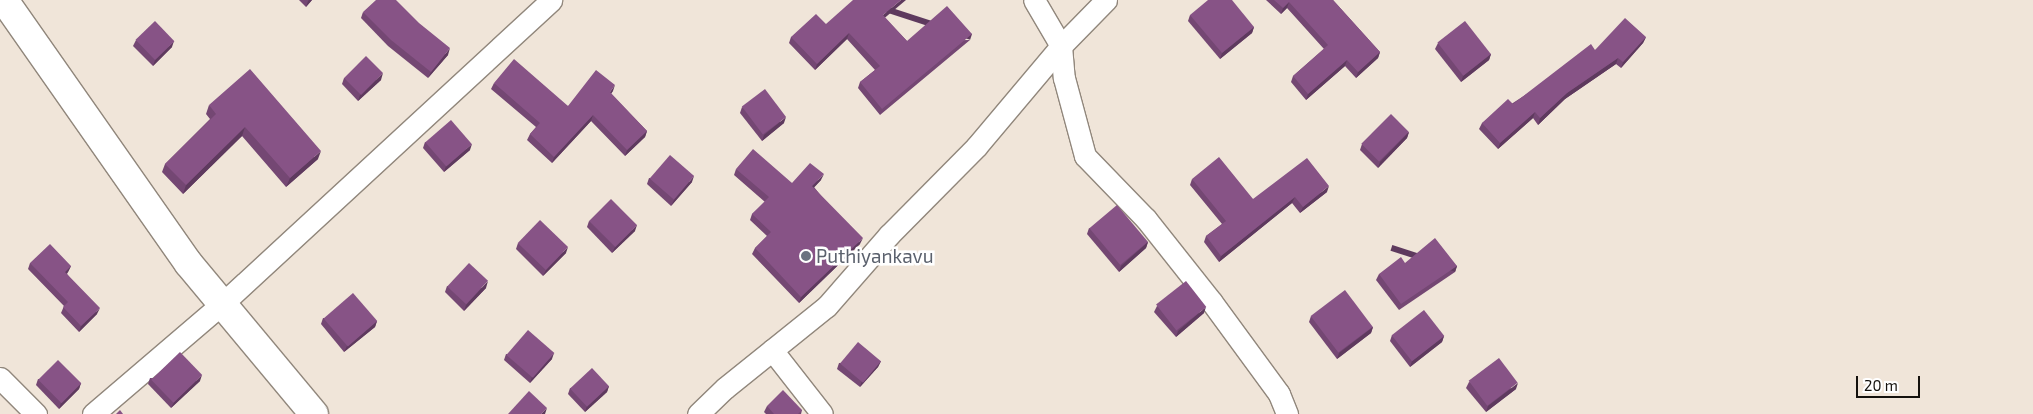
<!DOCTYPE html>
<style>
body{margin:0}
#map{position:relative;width:2033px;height:414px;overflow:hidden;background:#f0e5d9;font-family:"Exo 2",sans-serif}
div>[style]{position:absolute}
.roads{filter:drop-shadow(1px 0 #91877c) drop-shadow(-1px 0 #91877c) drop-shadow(0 1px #91877c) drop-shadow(0 -1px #91877c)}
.street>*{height:21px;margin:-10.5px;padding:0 10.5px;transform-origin:10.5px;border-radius:10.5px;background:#fff}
.secondary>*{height:28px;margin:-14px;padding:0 14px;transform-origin:14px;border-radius:14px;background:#fff}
.wall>*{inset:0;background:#744773}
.shaded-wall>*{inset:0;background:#5e3a5e;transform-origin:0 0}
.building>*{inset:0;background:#875386;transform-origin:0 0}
.dots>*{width:14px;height:14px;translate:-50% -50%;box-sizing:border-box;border:2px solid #fff;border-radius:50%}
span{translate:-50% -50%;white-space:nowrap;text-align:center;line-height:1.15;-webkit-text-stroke:5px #fff;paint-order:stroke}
.worship-label{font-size:19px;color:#5b616d}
.left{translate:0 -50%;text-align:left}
.scale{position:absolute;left:1856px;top:376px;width:64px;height:22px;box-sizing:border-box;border:2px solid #14110d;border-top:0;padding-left:6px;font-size:15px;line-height:18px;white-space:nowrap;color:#14110d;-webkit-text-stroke:4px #fff;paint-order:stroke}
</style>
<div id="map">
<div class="roads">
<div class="street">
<i style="left:1106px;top:0;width:64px;rotate:134.4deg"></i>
<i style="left:1061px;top:46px;width:32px;rotate:85deg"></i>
<i style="left:1064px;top:78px;width:81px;rotate:74.9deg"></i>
<i style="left:1085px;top:156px;width:88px;rotate:45.9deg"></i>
<i style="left:1146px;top:219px;width:105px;rotate:51.6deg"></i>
<i style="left:1211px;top:301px;width:115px;rotate:53.8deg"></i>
<i style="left:1279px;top:394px;width:22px;rotate:68deg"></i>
<i style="left:772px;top:350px;width:81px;rotate:52deg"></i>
<i style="left:0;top:378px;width:51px;rotate:45deg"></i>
<i style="left:93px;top:414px;width:170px;rotate:-40.5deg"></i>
<i style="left:222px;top:304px;width:448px;rotate:-42.7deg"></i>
<i style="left:698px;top:414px;width:37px;rotate:-44deg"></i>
<i style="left:725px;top:388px;width:131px;rotate:-38.8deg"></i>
<i style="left:827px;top:306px;width:94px;rotate:-48.9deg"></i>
<i style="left:889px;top:235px;width:124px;rotate:-45.3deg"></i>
<i style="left:976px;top:147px;width:132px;rotate:-49.9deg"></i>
<i style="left:1061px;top:46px;width:53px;rotate:-120.4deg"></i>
</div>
<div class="secondary">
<i style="left:4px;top:0;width:322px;rotate:55deg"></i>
<i style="left:189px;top:264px;width:195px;rotate:50.2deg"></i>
</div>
</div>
<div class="wall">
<i style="clip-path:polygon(299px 0,312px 0,306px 7px)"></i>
<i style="clip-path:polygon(1266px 0,1333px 0,1380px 52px,1378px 58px,1356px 78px,1345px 66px,1306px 100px,1291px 82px,1293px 76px,1324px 49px,1287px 8px,1281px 14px)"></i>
<i style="clip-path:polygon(363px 12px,448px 55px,428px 78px,388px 46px,361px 18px)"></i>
<i style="clip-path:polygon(1190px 15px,1254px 27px,1252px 33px,1220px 59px,1188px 21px)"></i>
<i style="clip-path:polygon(885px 18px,907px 41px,970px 40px,880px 115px,858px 88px,860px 82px,875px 70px,847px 39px,815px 70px,789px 43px,791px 37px,826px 24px)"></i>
<i style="clip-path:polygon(1646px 37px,1643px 43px,1621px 68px,1616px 64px,1565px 99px,1538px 125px,1533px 118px,1498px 149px,1479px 129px,1482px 123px,1595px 50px)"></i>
<i style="clip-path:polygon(136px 40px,172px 47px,153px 66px,133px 46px)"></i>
<i style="clip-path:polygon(1438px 43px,1491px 54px,1489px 60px,1461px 82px,1435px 49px)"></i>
<i style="clip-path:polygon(344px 78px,381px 80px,358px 101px,342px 84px)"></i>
<i style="clip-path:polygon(494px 83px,568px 106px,613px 91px,611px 94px,647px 131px,645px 137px,625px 156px,591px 121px,552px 163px,527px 140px,530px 134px,536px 127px,491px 89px)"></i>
<i style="clip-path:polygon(209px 105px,318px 159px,286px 187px,242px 136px,183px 194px,162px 172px,165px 164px,210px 119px,206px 114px)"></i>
<i style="clip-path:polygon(742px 107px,784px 123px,762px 141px,740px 113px)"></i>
<i style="clip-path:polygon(1409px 132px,1407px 138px,1378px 168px,1360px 150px,1362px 144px)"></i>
<i style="clip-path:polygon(425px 142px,470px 150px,444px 172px,423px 148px)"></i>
<i style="clip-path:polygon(736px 169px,792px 183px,821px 180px,814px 187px,860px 244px,799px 303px,752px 254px,755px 248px,767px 236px,750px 220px,752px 214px,765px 202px,734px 175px)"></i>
<i style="clip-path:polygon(649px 178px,692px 182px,671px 206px,647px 184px)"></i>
<i style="clip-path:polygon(1192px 179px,1253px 199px,1327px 192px,1300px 213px,1292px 203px,1219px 262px,1204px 242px,1206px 236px,1222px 224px,1190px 185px)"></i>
<i style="clip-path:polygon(589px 221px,635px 231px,612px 253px,587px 227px)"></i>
<i style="clip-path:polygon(1089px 228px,1148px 242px,1146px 248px,1119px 272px,1087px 234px)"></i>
<i style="clip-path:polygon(518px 243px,566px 253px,543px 276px,516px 249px)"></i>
<i style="clip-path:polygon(30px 263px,71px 266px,67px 274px,97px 314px,79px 332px,61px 313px,64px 306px,28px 269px)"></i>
<i style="clip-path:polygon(1457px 266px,1455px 272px,1399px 310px,1376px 280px,1379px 274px)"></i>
<i style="clip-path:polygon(447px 286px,486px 288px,464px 311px,445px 292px)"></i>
<i style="clip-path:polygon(1157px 306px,1204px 313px,1176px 337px,1154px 312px)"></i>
<i style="clip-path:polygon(1311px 316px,1373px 327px,1371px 333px,1337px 359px,1309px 322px)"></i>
<i style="clip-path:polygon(323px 318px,377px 321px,375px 327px,344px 352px,321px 324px)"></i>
<i style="clip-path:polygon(1392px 335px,1444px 336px,1442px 342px,1410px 367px,1390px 341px)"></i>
<i style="clip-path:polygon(506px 354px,552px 359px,530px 383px,504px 360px)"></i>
<i style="clip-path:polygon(881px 361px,878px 367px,860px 387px,837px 369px,839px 363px)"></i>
<i style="clip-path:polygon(150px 378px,200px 381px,171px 408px,148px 384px)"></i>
<i style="clip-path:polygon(38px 379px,81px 383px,79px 389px,59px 409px,36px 385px)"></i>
<i style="clip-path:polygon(1469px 382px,1516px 389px,1486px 412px,1466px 388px)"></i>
<i style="clip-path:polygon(609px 386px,607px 392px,585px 412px,568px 394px,570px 388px)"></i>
<i style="clip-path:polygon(767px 406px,802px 410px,801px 414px,766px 414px,764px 412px)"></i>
</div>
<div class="shaded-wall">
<i style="clip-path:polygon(309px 0,312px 0,306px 7px,308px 1px)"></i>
<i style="clip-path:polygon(901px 0,906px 0,881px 21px,883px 15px)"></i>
<i style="clip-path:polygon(1289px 2px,1287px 8px,1281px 14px,1283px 8px)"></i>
<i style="clip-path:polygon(1254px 27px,1252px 33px,1220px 59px,1222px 53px)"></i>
<i style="clip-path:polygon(849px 33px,847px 39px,815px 70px,817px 64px)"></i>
<i style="left:972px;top:34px;width:6px;height:117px;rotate:108deg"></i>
<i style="clip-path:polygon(1646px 37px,1643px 43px,1621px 68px,1623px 62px)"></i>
<i style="clip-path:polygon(174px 41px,172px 47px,153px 66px,155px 60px)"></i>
<i style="clip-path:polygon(450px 48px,448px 55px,428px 78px,431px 72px)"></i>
<i style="clip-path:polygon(1380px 52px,1378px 58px,1356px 78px,1358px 72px)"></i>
<i style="clip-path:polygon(1491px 54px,1489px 60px,1461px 82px,1463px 76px)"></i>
<i style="clip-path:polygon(1618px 58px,1616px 64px,1565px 99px,1538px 125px,1540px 118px,1567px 93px)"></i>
<i style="clip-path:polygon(1347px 60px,1345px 66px,1306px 100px,1308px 94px)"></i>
<i style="clip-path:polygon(383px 73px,381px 80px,358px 101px,360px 95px)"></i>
<i style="clip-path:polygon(615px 85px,613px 91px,607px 98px,610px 92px)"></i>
<i style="clip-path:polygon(1535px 112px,1533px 118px,1498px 149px,1500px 143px)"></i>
<i style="clip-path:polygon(593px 115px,591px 121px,552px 163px,554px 157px)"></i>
<i style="clip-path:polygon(786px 117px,784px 123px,762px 141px,764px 135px)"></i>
<i style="clip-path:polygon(245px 127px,242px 136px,183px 194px,186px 185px)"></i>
<i style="clip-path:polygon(647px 131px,645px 137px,625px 156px,627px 150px)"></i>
<i style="clip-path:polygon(1409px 132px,1407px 138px,1378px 168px,1380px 162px)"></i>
<i style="clip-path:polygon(472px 144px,470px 150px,444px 172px,446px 166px)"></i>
<i style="clip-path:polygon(321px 151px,318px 159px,286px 187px,290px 178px)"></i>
<i style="clip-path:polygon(824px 174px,821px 180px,810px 192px,812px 186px)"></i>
<i style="clip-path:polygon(694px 176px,692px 182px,671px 206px,674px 200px)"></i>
<i style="clip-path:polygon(1329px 186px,1327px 192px,1300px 213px,1303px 207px)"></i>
<i style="clip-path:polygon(1295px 197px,1292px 203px,1219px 262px,1221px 256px)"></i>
<i style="clip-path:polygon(637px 225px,635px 231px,612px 253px,615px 247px)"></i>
<i style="clip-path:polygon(863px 238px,860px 244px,799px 303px,801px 297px)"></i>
<i style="clip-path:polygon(1148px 242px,1146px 248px,1119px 272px,1121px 266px)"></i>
<i style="clip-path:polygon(568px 247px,566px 253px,543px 276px,546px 270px)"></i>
<i style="clip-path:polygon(71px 266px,68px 272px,62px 278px,65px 272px)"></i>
<i style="left:1457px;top:266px;width:6px;height:68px;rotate:108deg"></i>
<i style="clip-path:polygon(488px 281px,486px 288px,464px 311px,466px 305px)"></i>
<i style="clip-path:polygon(1206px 307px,1204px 313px,1176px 337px,1178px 331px)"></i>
<i style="clip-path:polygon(100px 308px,97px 314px,79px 332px,81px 326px)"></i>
<i style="clip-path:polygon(377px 321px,375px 327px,344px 352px,347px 346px)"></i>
<i style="clip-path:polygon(1373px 327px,1371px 333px,1337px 359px,1339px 353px)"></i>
<i style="clip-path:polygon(1444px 336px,1442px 342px,1410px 367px,1412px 361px)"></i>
<i style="clip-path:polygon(554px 353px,552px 359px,530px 383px,532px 377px)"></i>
<i style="clip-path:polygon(881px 361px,878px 367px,860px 387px,862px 381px)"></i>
<i style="clip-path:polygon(202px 375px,200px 381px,171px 408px,174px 402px)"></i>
<i style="clip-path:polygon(81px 383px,79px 389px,59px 409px,61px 403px)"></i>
<i style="clip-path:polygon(1518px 383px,1516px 389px,1486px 412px,1488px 406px)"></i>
<i style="clip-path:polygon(609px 386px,607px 392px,585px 412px,587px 406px)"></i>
<i style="clip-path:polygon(547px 408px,545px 414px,541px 414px)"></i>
</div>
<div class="building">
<i style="clip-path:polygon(376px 0,396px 0,419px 23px,450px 48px,431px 72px,391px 40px,363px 12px)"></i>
<i style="clip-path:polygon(853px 0,901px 0,883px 15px,907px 41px,947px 6px,972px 34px,882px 109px,860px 82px,880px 66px,849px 33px,817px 64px,791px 37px,816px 14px,826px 24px)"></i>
<i style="clip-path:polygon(1208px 0,1232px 0,1254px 27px,1222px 53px,1190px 15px)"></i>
<i style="clip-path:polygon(1274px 0,1333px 0,1380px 52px,1358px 72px,1347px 60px,1308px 94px,1293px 76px,1328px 45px,1289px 2px,1283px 8px)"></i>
<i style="clip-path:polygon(1625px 18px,1646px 37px,1623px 62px,1618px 58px,1567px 93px,1540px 118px,1535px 112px,1500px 143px,1482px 123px,1508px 99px,1513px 104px,1591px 44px,1595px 50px)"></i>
<i style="left:155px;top:21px;width:28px;height:27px;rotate:46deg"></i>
<i style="left:1465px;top:21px;width:42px;height:35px;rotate:52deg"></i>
<i style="left:366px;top:56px;width:24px;height:31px;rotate:45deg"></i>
<i style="clip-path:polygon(514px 59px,568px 106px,596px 70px,615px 85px,610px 92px,647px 131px,627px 150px,593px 115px,554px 157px,530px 134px,540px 123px,494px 83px)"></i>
<i style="clip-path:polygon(250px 69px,321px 151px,290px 178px,245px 127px,186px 185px,165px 164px,216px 114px,209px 105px)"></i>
<i style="left:765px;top:89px;width:35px;height:29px;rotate:53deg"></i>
<i style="left:1391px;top:114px;width:25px;height:42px;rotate:45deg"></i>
<i style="left:451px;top:120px;width:32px;height:34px;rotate:49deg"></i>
<i style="clip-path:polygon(753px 149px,792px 183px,810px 163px,824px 174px,812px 186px,863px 238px,801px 297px,755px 248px,771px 232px,752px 214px,769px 197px,736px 169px)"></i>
<i style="left:670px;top:155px;width:32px;height:31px;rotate:41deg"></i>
<i style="clip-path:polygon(1219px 157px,1253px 199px,1307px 158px,1329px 186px,1303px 207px,1295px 197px,1221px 256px,1206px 236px,1226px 221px,1192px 179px)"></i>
<i style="left:611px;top:199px;width:37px;height:31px;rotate:45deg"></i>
<i style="left:1117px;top:205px;width:48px;height:36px;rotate:50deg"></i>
<i style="left:540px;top:220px;width:39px;height:32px;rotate:44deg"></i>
<i style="clip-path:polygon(1435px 238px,1457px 266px,1401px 304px,1379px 274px,1401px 257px,1405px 263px)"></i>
<i style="clip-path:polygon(50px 244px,71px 266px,65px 272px,100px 308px,81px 326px,63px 307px,68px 302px,30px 263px)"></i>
<i style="left:469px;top:263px;width:26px;height:32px;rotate:43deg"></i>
<i style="left:1186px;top:281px;width:33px;height:38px;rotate:52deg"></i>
<i style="left:1345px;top:290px;width:46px;height:43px;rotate:53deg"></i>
<i style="left:353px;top:293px;width:37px;height:39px;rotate:49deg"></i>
<i style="left:1424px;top:310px;width:33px;height:41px;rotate:52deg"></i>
<i style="left:528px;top:330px;width:35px;height:33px;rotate:41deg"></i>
<i style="left:858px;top:342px;width:30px;height:28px;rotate:40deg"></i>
<i style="left:180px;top:352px;width:32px;height:40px;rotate:46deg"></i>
<i style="left:1499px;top:358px;width:31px;height:38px;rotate:53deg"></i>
<i style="left:58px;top:360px;width:33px;height:28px;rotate:45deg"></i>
<i style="left:592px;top:368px;width:25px;height:30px;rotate:47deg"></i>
<i style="clip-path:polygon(783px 390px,802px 410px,798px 414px,774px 414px,767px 406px)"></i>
<i style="clip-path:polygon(529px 391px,547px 408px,541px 414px,508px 414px)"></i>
<i style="clip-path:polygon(120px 410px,123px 414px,116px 414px)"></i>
</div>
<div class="dots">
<i style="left:806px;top:256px;background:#6b7280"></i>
</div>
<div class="worship-label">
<span class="left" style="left:816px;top:256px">Puthiyankavu</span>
</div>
<div class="scale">20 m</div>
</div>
